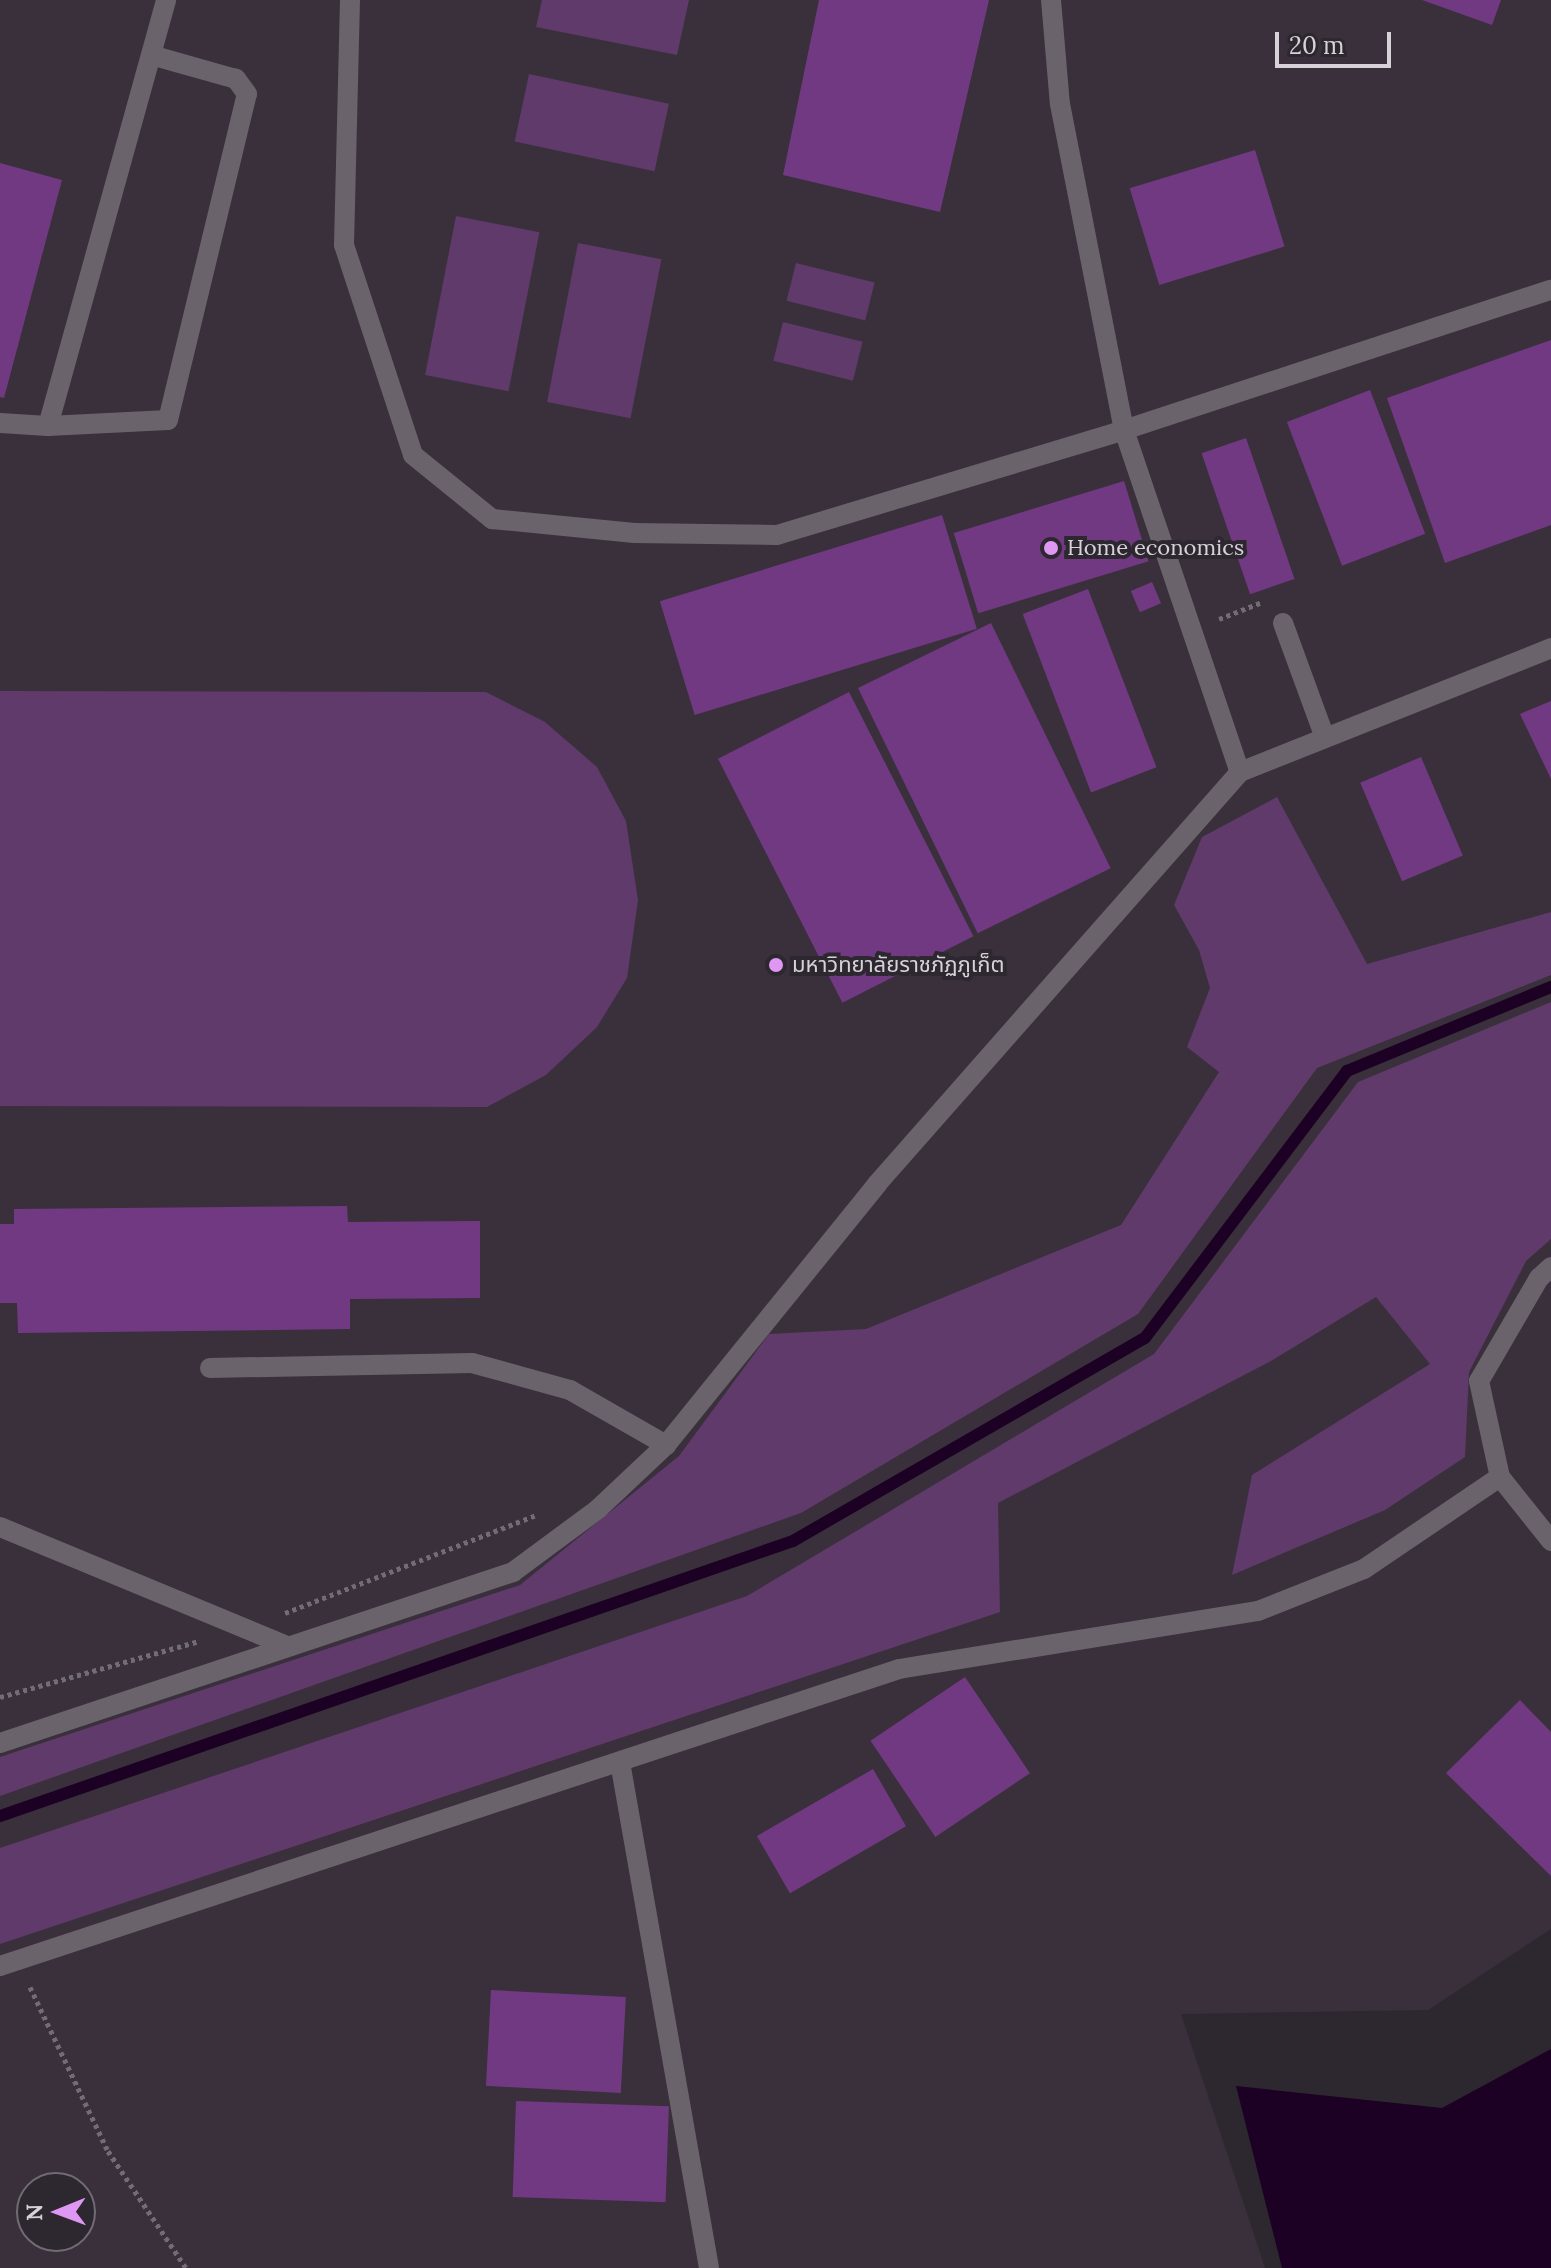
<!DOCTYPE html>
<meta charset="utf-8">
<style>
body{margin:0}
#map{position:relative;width:1551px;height:2268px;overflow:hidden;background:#2d272f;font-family:Lora,"Noto Sans Thai",serif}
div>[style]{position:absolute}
.built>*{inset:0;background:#39303c}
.green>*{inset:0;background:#5f3a6b;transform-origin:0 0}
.water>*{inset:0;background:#1c0124}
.stream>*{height:12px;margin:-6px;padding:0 6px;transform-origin:6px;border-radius:6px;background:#1c0124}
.building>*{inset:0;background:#723983;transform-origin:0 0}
.path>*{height:5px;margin-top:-2.5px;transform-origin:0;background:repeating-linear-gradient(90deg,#726d74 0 4px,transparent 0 8px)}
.lane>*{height:20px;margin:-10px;padding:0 10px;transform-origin:10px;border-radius:10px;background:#6a636c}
.dots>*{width:22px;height:22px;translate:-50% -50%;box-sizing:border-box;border:4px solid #2d272f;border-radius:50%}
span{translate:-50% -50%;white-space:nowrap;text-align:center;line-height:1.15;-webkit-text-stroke:8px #2d272f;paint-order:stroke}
.poi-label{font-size:22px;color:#d6d2d8}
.left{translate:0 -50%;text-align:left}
.north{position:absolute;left:16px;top:2172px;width:80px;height:80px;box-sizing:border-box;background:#2d272f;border:2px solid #716b73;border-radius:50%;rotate:269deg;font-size:22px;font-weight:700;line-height:32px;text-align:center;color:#d6d2d8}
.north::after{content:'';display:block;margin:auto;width:28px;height:36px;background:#de98f3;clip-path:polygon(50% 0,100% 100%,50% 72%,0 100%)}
.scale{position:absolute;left:1275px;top:32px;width:116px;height:36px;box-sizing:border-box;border:4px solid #d6d2d8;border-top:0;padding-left:10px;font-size:24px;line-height:28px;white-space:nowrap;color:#d6d2d8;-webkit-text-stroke:6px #2d272f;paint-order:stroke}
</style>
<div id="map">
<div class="built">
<i style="clip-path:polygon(evenodd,0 0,1551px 0,1551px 1929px,1428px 2010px,1181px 2014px,1265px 2268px,0 2268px,0 0,32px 2188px,80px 2188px,80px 2236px,32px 2236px,32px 2188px)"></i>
</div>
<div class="green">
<i style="clip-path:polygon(542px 0,689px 0,677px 55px,536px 27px)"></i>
<i style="left:529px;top:74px;width:143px;height:69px;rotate:12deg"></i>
<i style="left:456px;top:216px;width:85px;height:162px;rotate:11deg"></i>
<i style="left:578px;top:243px;width:85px;height:162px;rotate:11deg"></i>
<i style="left:796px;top:263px;width:81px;height:39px;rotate:14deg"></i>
<i style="left:783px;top:322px;width:82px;height:40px;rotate:14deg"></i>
<i style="clip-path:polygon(0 691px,486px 692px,545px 722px,597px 767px,626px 821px,638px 900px,627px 978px,597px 1027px,546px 1075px,487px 1107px,0 1106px)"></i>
<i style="clip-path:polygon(1277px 797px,1367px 964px,1551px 912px,1551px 975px,1317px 1068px,1138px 1314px,801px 1513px,0 1796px,0 1757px,520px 1585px,679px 1456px,769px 1334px,866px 1329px,1121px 1225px,1219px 1072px,1187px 1047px,1210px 988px,1199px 950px,1174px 905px,1202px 837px)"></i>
<i style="clip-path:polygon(1551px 1002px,1551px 1239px,1526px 1261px,1469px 1372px,1465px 1457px,1385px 1510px,1232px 1575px,1252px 1475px,1430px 1364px,1376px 1297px,1271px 1361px,998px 1503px,1000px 1612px,0 1944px,0 1848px,747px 1596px,1154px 1354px,1358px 1082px)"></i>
</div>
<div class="water">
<i style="clip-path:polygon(1551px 2049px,1551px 2268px,1282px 2268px,1236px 2086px,1442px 2108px)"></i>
</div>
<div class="stream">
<i style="left:0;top:1816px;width:839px;rotate:-19.13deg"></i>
<i style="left:793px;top:1541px;width:406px;rotate:-30deg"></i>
<i style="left:1145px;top:1338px;width:335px;rotate:-52.9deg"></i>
<i style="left:1347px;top:1071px;width:221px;rotate:-22.4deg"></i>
</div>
<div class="building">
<i style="clip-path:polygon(819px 0,989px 0,940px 212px,783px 175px)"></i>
<i style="clip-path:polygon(1422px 0,1501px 0,1492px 25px)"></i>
<i style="left:1255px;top:150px;width:101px;height:131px;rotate:73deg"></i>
<i style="clip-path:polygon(0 163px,62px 180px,4px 398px,0 397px)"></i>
<i style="clip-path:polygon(1551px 340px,1551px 525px,1445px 563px,1387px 398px)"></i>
<i style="left:1370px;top:390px;width:154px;height:89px;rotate:69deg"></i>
<i style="left:1246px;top:438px;width:149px;height:47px;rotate:71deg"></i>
<i style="left:1124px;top:481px;width:84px;height:178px;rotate:73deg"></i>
<i style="left:942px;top:515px;width:119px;height:295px;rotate:73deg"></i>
<i style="left:1152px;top:582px;width:23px;height:23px;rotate:67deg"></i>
<i style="left:1088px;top:589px;width:191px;height:70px;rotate:69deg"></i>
<i style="left:991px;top:623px;width:273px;height:148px;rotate:64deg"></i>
<i style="left:849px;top:692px;width:274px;height:147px;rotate:63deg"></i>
<i style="clip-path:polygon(1551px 701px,1551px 779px,1520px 714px)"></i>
<i style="left:1421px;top:757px;width:107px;height:66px;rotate:67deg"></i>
<i style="clip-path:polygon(347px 1206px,348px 1222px,480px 1221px,480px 1298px,350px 1299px,350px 1329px,18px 1333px,17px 1303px,0 1303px,0 1224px,14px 1224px,14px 1209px)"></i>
<i style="left:965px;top:1677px;width:116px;height:114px;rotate:56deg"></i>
<i style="clip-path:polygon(1520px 1700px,1551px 1732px,1551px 1876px,1446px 1773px)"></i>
<i style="left:873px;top:1769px;width:66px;height:134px;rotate:60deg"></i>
<i style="left:491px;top:1990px;width:135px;height:96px;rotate:3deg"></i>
<i style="left:516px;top:2101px;width:153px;height:96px;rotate:2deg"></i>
</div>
<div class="path">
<i style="left:1219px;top:619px;width:46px;rotate:-21.6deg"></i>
<i style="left:285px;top:1613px;width:269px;rotate:-21.3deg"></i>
<i style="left:0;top:1697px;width:207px;rotate:-15.7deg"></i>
<i style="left:30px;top:1987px;width:182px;rotate:64.6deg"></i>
<i style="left:108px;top:2151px;width:141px;rotate:56.3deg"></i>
</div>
<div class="lane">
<i style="left:350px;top:0;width:245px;rotate:91.4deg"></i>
<i style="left:344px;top:245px;width:221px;rotate:71.8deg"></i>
<i style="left:413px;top:455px;width:102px;rotate:39deg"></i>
<i style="left:492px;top:519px;width:143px;rotate:5.6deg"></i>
<i style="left:634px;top:533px;width:143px;rotate:0.8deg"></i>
<i style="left:777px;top:535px;width:363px;rotate:-16.8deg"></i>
<i style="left:1124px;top:430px;width:449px;rotate:-18.2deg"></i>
<i style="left:1051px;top:0;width:104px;rotate:85.1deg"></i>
<i style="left:1060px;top:104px;width:332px;rotate:78.9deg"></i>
<i style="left:1124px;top:430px;width:361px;rotate:71.3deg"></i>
<i style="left:0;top:423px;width:48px;rotate:3.6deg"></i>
<i style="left:48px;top:426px;width:442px;rotate:-74.5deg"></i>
<i style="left:48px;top:426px;width:120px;rotate:-2.9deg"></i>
<i style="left:168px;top:420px;width:335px;rotate:-76.4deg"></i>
<i style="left:247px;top:94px;width:19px;rotate:-126deg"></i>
<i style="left:236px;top:79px;width:88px;rotate:-164.2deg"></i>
<i style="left:1283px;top:623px;width:122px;rotate:69.9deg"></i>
<i style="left:1551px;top:1267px;width:16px;rotate:137deg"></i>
<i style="left:1539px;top:1278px;width:119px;rotate:120.2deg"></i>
<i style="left:1479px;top:1381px;width:98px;rotate:77.7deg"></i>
<i style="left:1500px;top:1477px;width:82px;rotate:51.4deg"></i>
<i style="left:210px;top:1368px;width:262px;rotate:-1.1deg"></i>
<i style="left:472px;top:1363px;width:102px;rotate:15.4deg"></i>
<i style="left:570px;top:1390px;width:111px;rotate:29.8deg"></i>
<i style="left:0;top:1527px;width:308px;rotate:22.5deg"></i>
<i style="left:0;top:1743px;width:541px;rotate:-18.43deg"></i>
<i style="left:513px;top:1572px;width:106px;rotate:-36.5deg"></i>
<i style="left:598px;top:1509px;width:93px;rotate:-43.3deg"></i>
<i style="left:666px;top:1445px;width:336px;rotate:-51deg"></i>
<i style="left:877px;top:1184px;width:549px;rotate:-48.62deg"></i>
<i style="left:1240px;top:772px;width:335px;rotate:-21.7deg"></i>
<i style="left:620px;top:1762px;width:514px;rotate:80.02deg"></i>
<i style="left:0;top:1966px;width:947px;rotate:-18.28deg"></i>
<i style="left:899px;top:1669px;width:364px;rotate:-9.2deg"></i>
<i style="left:1258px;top:1611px;width:114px;rotate:-21.6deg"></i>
<i style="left:1364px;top:1569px;width:164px;rotate:-34.1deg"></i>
</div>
<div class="dots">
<i style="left:1051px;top:548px;background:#de98f3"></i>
<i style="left:776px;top:965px;background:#de98f3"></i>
</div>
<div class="poi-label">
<span class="left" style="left:1067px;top:548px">Home economics</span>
<span class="left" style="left:792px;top:965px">มหาวิทยาลัยราชภัฏภูเก็ต</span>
</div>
<div class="north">N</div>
<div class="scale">20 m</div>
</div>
